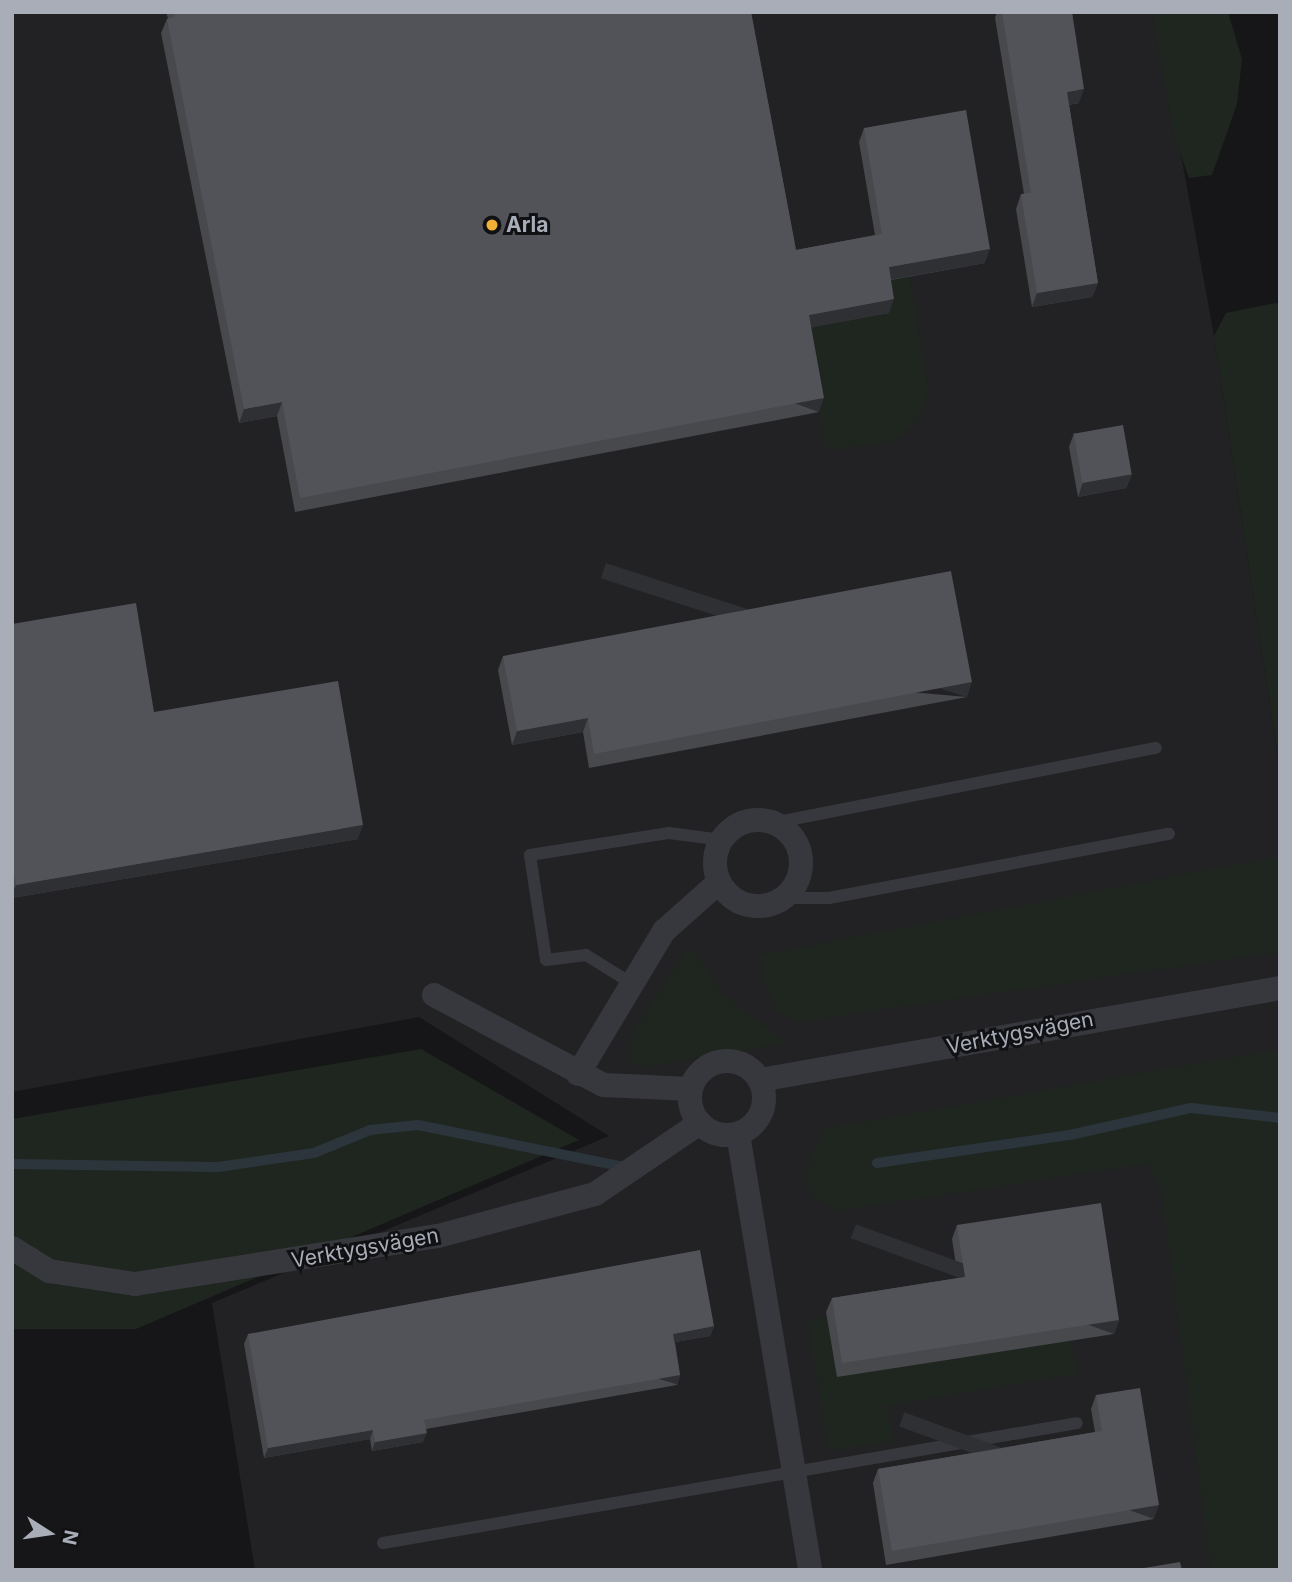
<!DOCTYPE html>
<meta charset="utf-8">
<style>
body{margin:0}
#map{position:relative;width:1292px;height:1582px;overflow:hidden;background:#161618;font-family:Inter,sans-serif}
div>[style]{position:absolute}
.built>*{inset:0;background:#222225}
.green>*{inset:0;background:#1e261f}
.stream>*{height:10px;margin:-5px;padding:0 5px;transform-origin:5px;border-radius:5px;background:#2c353c}
.lane>*{height:12px;margin:-6px;padding:0 6px;transform-origin:6px;border-radius:6px;background:#37383d}
.street>*{height:24px;margin:-12px;padding:0 12px;transform-origin:12px;border-radius:12px;background:#37383d}
.street>.ring{margin:-12px;padding:0;box-sizing:content-box;background:none;border:24px solid #37383d;border-radius:50%}
.wall>*{inset:0;background:#47494d}
.shaded-wall>*{inset:0;background:#2f3033;transform-origin:0 0}
.building>*{inset:0;background:#525359;transform-origin:0 0}
.dots>*{width:19px;height:19px;translate:-50% -50%;box-sizing:border-box;border:4px solid #111113;border-radius:50%}
span{translate:-50% -50%;white-space:nowrap;text-align:center;line-height:1.15;-webkit-text-stroke:6px #111113;paint-order:stroke}
.poi-label{font-size:21px;color:#a8adb8;font-weight:700}
.left{translate:0 -50%;text-align:left}
.street-label{font-size:21px;color:#a8adb8}
.frame{position:absolute;inset:0;border:14px solid #a8adb8;pointer-events:none}
.north{position:absolute;left:14px;top:1498px;width:70px;height:70px;-webkit-text-stroke:5px #111113;paint-order:stroke;rotate:102deg;font-size:19px;font-weight:700;line-height:28px;text-align:center;color:#a8adb8}
.north::after{content:'';display:block;margin:auto;width:24px;height:32px;background:#a8adb8;clip-path:polygon(50% 0,100% 100%,50% 72%,0 100%)}
</style>
<div id="map">
<div class="built">
<i style="clip-path:polygon(12px 12px,1155px 12px,1214px 336px,1280px 772px,1280px 1570px,255px 1570px,212px 1303px,609px 1136px,419px 1017px,12px 1092px)"></i>
</div>
<div class="green">
<i style="clip-path:polygon(1152px 12px,1228px 12px,1242px 59px,1237px 104px,1212px 175px,1189px 178px,1174px 136px)"></i>
<i style="clip-path:polygon(910px 277px,928px 387px,921px 418px,894px 441px,826px 451px,804px 329px,883px 281px)"></i>
<i style="clip-path:polygon(1276px 303px,1280px 306px,1280px 772px,1214px 336px,1226px 313px)"></i>
<i style="clip-path:polygon(1280px 856px,1280px 952px,798px 1022px,777px 1010px,763px 982px,760px 955px)"></i>
<i style="clip-path:polygon(693px 949px,723px 994px,786px 1043px,642px 1067px,632px 1063px,631px 1036px,685px 953px)"></i>
<i style="clip-path:polygon(421px 1049px,579px 1140px,136px 1329px,12px 1329px,12px 1119px)"></i>
<i style="clip-path:polygon(1280px 1049px,1280px 1570px,1211px 1570px,1161px 1188px,1145px 1164px,837px 1211px,812px 1196px,806px 1182px,811px 1154px,826px 1128px)"></i>
<i style="clip-path:polygon(827px 1317px,837px 1377px,1071px 1341px,1077px 1374px,888px 1406px,893px 1441px,828px 1451px,808px 1320px)"></i>
</div>
<div class="stream">
<i style="left:877px;top:1163px;width:195px;rotate:-8.3deg"></i>
<i style="left:1070px;top:1135px;width:124px;rotate:-12.6deg"></i>
<i style="left:1191px;top:1108px;width:90px;rotate:6.4deg"></i>
<i style="left:12px;top:1164px;width:206px;rotate:0.8deg"></i>
<i style="left:218px;top:1167px;width:97px;rotate:-8.3deg"></i>
<i style="left:314px;top:1153px;width:61px;rotate:-22.3deg"></i>
<i style="left:370px;top:1130px;width:48px;rotate:-5.9deg"></i>
<i style="left:418px;top:1125px;width:210px;rotate:11.5deg"></i>
</div>
<div class="lane">
<i style="left:773px;top:823px;width:390px;rotate:-11.1deg"></i>
<i style="left:782px;top:898px;width:47px"></i>
<i style="left:829px;top:898px;width:346px;rotate:-10.7deg"></i>
<i style="left:631px;top:983px;width:53px;rotate:-148.1deg"></i>
<i style="left:586px;top:955px;width:40px;rotate:172.9deg"></i>
<i style="left:546px;top:960px;width:106px;rotate:-98.7deg"></i>
<i style="left:530px;top:855px;width:141px;rotate:-9deg"></i>
<i style="left:669px;top:833px;width:53px;rotate:7.5deg"></i>
<i style="left:383px;top:1543px;width:704px;rotate:-9.81deg"></i>
</div>
<div class="street">
<i class="ring" style="left:715px;top:820px;width:62px;height:62px"></i>
<i style="left:434px;top:995px;width:191px;rotate:28deg"></i>
<i style="left:603px;top:1085px;width:88px;rotate:2.6deg"></i>
<i class="ring" style="left:690px;top:1061px;width:50px;height:50px"></i>
<i style="left:578px;top:1074px;width:167px;rotate:-59deg"></i>
<i style="left:664px;top:931px;width:74px;rotate:-41.7deg"></i>
<i style="left:760px;top:1080px;width:528px;rotate:-10.03deg"></i>
<i style="left:738px;top:1134px;width:442px;rotate:80.6deg"></i>
<i style="left:12px;top:1248px;width:44px;rotate:31.9deg"></i>
<i style="left:49px;top:1271px;width:87px;rotate:8.6deg"></i>
<i style="left:135px;top:1284px;width:307px;rotate:-9deg"></i>
<i style="left:438px;top:1236px;width:163px;rotate:-15deg"></i>
<i style="left:595px;top:1194px;width:127px;rotate:-34.1deg"></i>
</div>
<div class="wall">
<i style="clip-path:polygon(166px 12px,751px 12px,796px 250px,875px 235px,859px 142px,864px 128px,985px 263px,891px 280px,889px 313px,811px 327px,819px 412px,295px 512px,277px 416px,239px 423px,161px 33px,167px 19px,168px 18px)"></i>
<i style="clip-path:polygon(997px 12px,1072px 12px,1079px 103px,1069px 105px,1098px 283px,1092px 297px,1032px 307px,1016px 209px,1021px 194px,1024px 194px,995px 18px)"></i>
<i style="clip-path:polygon(1074px 433px,1132px 474px,1126px 488px,1078px 497px,1069px 447px)"></i>
<i style="clip-path:polygon(12px 624px,154px 712px,358px 839px,12px 898px)"></i>
<i style="clip-path:polygon(503px 656px,967px 697px,589px 768px,583px 732px,512px 745px,498px 670px)"></i>
<i style="clip-path:polygon(957px 1225px,1119px 1320px,1114px 1334px,837px 1377px,826px 1312px,832px 1298px,958px 1278px,952px 1239px)"></i>
<i style="clip-path:polygon(714px 1326px,710px 1336px,675px 1342px,680px 1375px,677px 1385px,426px 1429px,423px 1442px,372px 1451px,370px 1439px,264px 1458px,244px 1344px,248px 1334px)"></i>
<i style="clip-path:polygon(1096px 1395px,1154px 1519px,886px 1565px,873px 1483px,878px 1469px,1095px 1432px,1091px 1409px)"></i>
</div>
<div class="shaded-wall">
<i style="clip-path:polygon(1084px 89px,1079px 103px,1062px 106px,1067px 92px)"></i>
<i style="clip-path:polygon(990px 249px,985px 263px,883px 281px,889px 267px)"></i>
<i style="clip-path:polygon(1098px 283px,1092px 297px,1032px 307px,1037px 293px)"></i>
<i style="clip-path:polygon(894px 299px,889px 313px,804px 329px,809px 315px)"></i>
<i style="left:824px;top:398px;width:15px;height:533px;rotate:110deg"></i>
<i style="clip-path:polygon(282px 402px,277px 416px,239px 423px,244px 409px)"></i>
<i style="clip-path:polygon(1132px 474px,1126px 488px,1078px 497px,1083px 482px)"></i>
<i style="left:972px;top:682px;width:16px;height:385px;rotate:108deg"></i>
<i style="clip-path:polygon(588px 718px,583px 732px,512px 745px,517px 731px)"></i>
<i style="clip-path:polygon(363px 825px,358px 839px,12px 898px,12px 894px,16px 885px)"></i>
<i style="left:1119px;top:1320px;width:15px;height:280px;rotate:110deg"></i>
<i style="clip-path:polygon(714px 1326px,710px 1336px,670px 1343px,673px 1334px)"></i>
<i style="left:680px;top:1375px;width:10px;height:260px;rotate:107deg"></i>
<i style="clip-path:polygon(373px 1430px,370px 1439px,264px 1458px,268px 1448px)"></i>
<i style="clip-path:polygon(427px 1433px,423px 1442px,372px 1451px,375px 1442px)"></i>
<i style="left:1159px;top:1505px;width:15px;height:271px;rotate:110deg"></i>
</div>
<div class="building">
<i style="clip-path:polygon(174px 12px,751px 12px,796px 250px,882px 234px,864px 128px,966px 110px,990px 249px,889px 267px,894px 299px,809px 315px,824px 398px,300px 498px,282px 402px,244px 409px,167px 19px,175px 17px)"></i>
<i style="clip-path:polygon(1002px 12px,1072px 12px,1084px 89px,1067px 92px,1098px 283px,1037px 293px,1021px 194px,1031px 193px)"></i>
<i style="left:1123px;top:425px;width:50px;height:50px;rotate:80deg"></i>
<i style="clip-path:polygon(951px 571px,972px 682px,594px 754px,588px 718px,517px 731px,503px 656px)"></i>
<i style="clip-path:polygon(136px 603px,154px 712px,338px 681px,363px 825px,16px 885px,12px 865px,12px 624px)"></i>
<i style="clip-path:polygon(1101px 1203px,1119px 1320px,842px 1363px,832px 1298px,965px 1277px,957px 1225px)"></i>
<i style="clip-path:polygon(700px 1250px,714px 1326px,673px 1334px,680px 1375px,424px 1420px,427px 1433px,375px 1442px,373px 1430px,268px 1448px,248px 1334px)"></i>
<i style="clip-path:polygon(1140px 1388px,1159px 1505px,892px 1551px,878px 1469px,1102px 1431px,1096px 1395px)"></i>
<i style="clip-path:polygon(1180px 1562px,1182px 1570px,1132px 1570px)"></i>
</div>
<div class="dots">
<i style="left:492px;top:225px;background:#f2b134"></i>
</div>
<div class="poi-label">
<span class="left" style="left:506px;top:225px">Arla</span>
</div>
<div class="street-label">
<span style="left:1020px;top:1033px;rotate:-11deg">Verktygsvägen</span>
<span style="left:365px;top:1248px;rotate:-10deg">Verktygsvägen</span>
</div>
<div class="frame"></div>
<div class="north">N</div>
</div>
